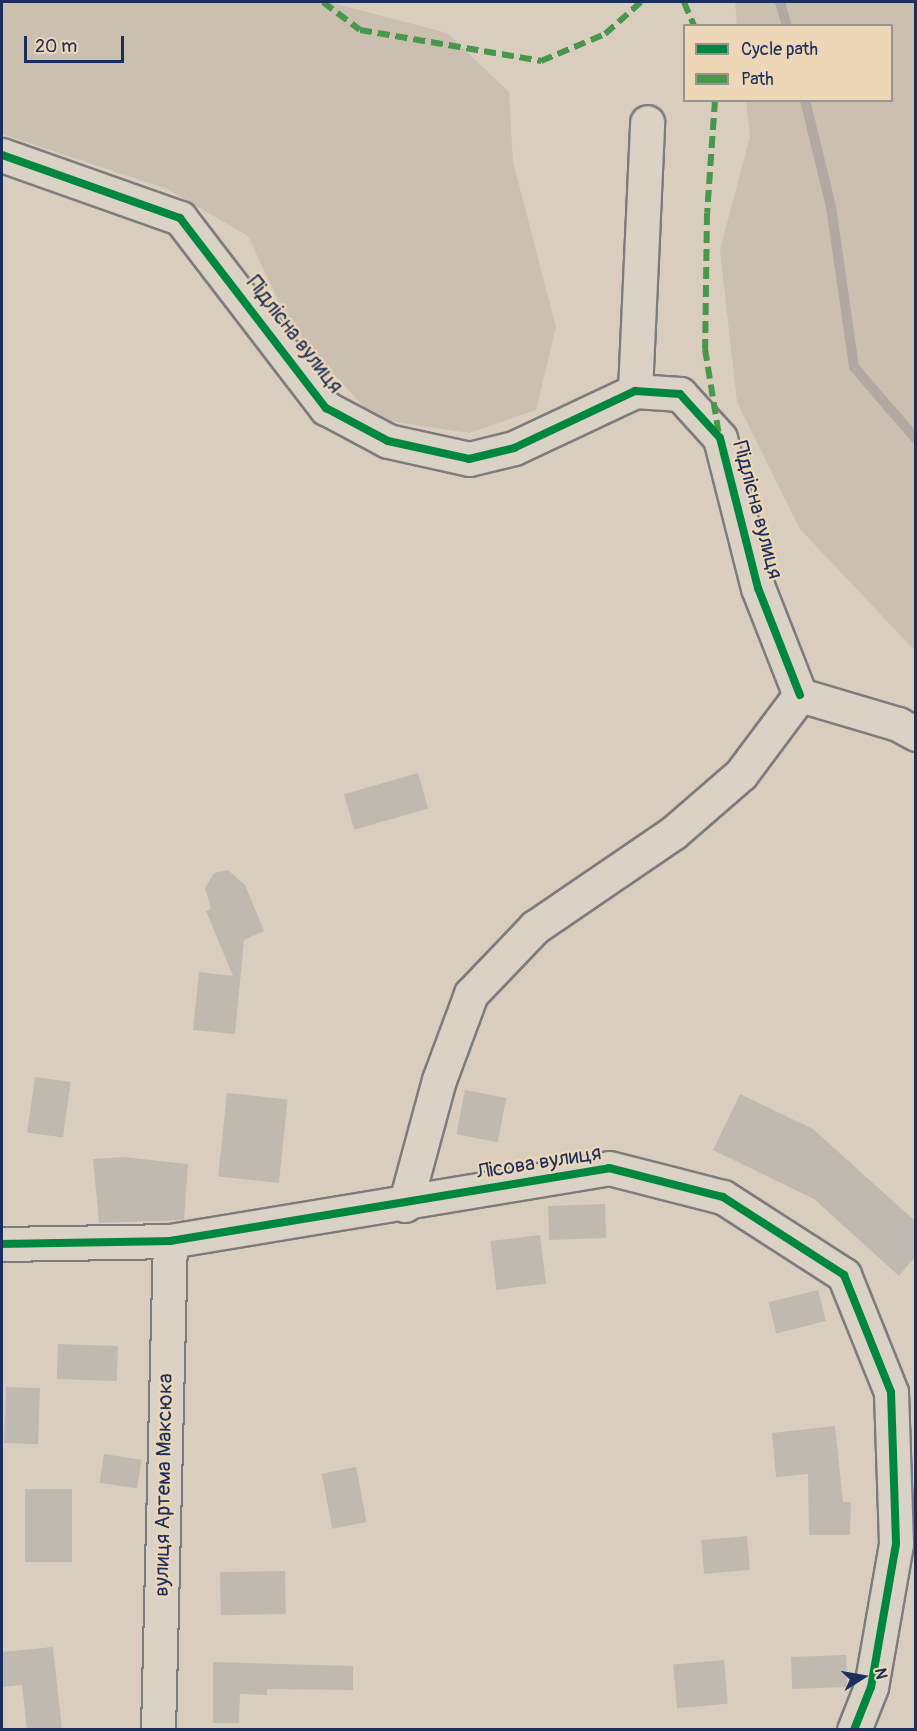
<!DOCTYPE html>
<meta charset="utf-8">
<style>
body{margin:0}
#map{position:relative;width:917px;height:1731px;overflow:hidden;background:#d9cebe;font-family:Pangolin,sans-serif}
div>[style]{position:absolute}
.green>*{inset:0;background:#cbbfaf}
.stream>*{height:10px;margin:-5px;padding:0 5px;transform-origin:5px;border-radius:5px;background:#b1a9a2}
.building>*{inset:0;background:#c0b9b0;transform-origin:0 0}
.roads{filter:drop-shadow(2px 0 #7d7c7d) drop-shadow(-2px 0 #7d7c7d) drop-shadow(0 2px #7d7c7d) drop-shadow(0 -2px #7d7c7d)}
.minor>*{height:33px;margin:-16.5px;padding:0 16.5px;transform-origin:16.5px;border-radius:16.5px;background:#dbd2c6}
.quiet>*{height:6px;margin-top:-3px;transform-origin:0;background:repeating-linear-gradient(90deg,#49964d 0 12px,transparent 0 18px)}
.cycleway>*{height:8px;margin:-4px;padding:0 4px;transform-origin:4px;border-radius:4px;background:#00873e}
span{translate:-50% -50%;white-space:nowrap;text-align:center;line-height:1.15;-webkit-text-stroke:4.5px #edd7b6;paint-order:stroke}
.street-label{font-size:21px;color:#1b2f5e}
.frame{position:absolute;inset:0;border:3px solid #1b2f5e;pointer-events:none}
.legend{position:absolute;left:683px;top:24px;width:210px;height:78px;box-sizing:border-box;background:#edd7b6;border:2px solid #999493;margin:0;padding:8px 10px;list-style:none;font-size:18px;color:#1b2f5e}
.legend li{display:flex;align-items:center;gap:12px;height:30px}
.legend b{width:30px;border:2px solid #999493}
.north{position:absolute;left:833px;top:1647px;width:60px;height:60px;-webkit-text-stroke:4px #edd7b6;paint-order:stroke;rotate:79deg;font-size:16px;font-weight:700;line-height:24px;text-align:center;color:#1b2f5e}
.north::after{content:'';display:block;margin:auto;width:21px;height:27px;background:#1b2f5e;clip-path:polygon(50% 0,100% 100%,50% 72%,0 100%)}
.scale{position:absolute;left:24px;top:36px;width:100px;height:27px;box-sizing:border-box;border:3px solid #1b2f5e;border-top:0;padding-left:8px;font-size:18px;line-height:21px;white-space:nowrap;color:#1b2f5e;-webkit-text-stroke:4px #edd7b6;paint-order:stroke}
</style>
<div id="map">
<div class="green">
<i style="clip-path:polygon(2px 2px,329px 2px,447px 33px,509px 92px,513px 162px,556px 327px,536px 410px,469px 433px,375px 419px,290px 326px,248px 236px,167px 189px,2px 134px)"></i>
<i style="clip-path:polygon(735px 2px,915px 2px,915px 651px,800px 529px,737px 402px,720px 250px,750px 136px,746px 101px,892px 100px,892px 26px,737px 25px)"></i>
</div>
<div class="stream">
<i style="left:780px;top:2px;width:25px;rotate:74deg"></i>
<i style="left:805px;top:100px;width:110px;rotate:76.3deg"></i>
<i style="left:831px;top:207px;width:162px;rotate:81.8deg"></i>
<i style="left:854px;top:367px;width:95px;rotate:49.3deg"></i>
</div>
<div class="building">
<i style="left:418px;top:773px;width:37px;height:77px;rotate:74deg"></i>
<i style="clip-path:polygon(228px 870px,245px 885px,264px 931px,244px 940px,235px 1034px,193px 1030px,199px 972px,233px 976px,206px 911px,211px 909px,205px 888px,214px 873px)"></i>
<i style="left:35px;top:1077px;width:36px;height:56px;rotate:8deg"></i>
<i style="left:465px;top:1090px;width:42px;height:45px;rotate:11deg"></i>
<i style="left:227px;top:1093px;width:61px;height:84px;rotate:6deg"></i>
<i style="clip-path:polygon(740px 1094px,813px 1129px,915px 1221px,915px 1257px,899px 1276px,814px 1199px,713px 1150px)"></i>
<i style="clip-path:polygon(123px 1157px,188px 1164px,184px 1220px,99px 1223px,93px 1159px)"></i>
<i style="left:605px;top:1204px;width:34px;height:57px;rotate:88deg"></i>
<i style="left:540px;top:1235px;width:49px;height:50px;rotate:83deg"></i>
<i style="left:818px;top:1290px;width:32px;height:51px;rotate:76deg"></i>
<i style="left:58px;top:1344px;width:60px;height:35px;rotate:2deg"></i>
<i style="left:6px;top:1387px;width:34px;height:56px;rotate:2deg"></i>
<i style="clip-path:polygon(835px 1426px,843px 1502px,851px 1502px,850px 1535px,809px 1535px,808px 1474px,776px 1477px,772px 1433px)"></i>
<i style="left:104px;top:1454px;width:38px;height:29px;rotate:9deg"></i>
<i style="left:356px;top:1467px;width:56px;height:35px;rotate:79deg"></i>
<i style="left:25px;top:1489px;width:47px;height:73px"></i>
<i style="left:747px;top:1536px;width:34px;height:46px;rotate:85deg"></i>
<i style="left:285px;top:1571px;width:43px;height:65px;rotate:89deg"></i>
<i style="clip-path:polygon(53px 1647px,62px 1730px,27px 1730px,22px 1685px,2px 1687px,2px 1652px)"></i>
<i style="left:846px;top:1655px;width:32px;height:55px;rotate:88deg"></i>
<i style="left:724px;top:1660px;width:44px;height:51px;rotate:85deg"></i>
<i style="clip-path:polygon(213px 1662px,353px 1666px,353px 1690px,267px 1689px,267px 1695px,240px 1694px,239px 1723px,213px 1723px)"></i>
</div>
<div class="roads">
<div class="minor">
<i style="left:2px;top:155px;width:189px;rotate:19.5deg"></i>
<i style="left:180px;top:218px;width:240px;rotate:52.5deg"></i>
<i style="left:326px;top:408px;width:70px;rotate:28deg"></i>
<i style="left:388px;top:441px;width:83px;rotate:12.5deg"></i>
<i style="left:469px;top:459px;width:46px;rotate:-13.7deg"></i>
<i style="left:514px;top:448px;width:134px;rotate:-25.2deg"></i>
<i style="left:635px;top:391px;width:45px;rotate:3.8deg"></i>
<i style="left:680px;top:394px;width:59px;rotate:47.7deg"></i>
<i style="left:720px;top:438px;width:155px;rotate:75.8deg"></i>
<i style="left:758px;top:588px;width:115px;rotate:68.6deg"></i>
<i style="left:635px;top:391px;width:269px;rotate:-87.4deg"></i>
<i style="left:800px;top:695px;width:102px;rotate:16.5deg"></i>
<i style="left:898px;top:724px;width:21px;rotate:29deg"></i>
<i style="left:405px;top:1205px;width:130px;rotate:-74.8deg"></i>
<i style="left:439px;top:1080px;width:92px;rotate:-69.6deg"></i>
<i style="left:471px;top:994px;width:93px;rotate:-46.3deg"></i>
<i style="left:535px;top:927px;width:167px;rotate:-34.3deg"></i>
<i style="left:673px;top:833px;width:90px;rotate:-40.9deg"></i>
<i style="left:741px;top:774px;width:99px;rotate:-53.2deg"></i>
<i style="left:2px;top:1244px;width:168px;rotate:-1deg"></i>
<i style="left:170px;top:1241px;width:445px;rotate:-9.4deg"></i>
<i style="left:609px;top:1168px;width:118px;rotate:14.3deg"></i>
<i style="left:723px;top:1197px;width:144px;rotate:32.8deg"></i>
<i style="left:844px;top:1275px;width:126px;rotate:68.1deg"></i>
<i style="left:891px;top:1392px;width:152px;rotate:88.1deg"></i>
<i style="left:896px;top:1544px;width:145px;rotate:99.9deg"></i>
<i style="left:871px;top:1687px;width:46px;rotate:111.6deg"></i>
<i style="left:158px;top:1730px;width:489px;rotate:-88.6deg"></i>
</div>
</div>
<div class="quiet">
<i style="left:323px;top:2px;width:46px;rotate:37.1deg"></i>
<i style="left:360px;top:30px;width:184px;rotate:9.7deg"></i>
<i style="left:541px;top:61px;width:69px;rotate:-22.9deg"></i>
<i style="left:605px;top:34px;width:48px;rotate:-41.6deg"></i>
<i style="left:684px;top:2px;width:26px;rotate:67deg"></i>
<i style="left:715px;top:100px;width:113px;rotate:94deg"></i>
<i style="left:707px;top:213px;width:136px;rotate:90.8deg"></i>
<i style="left:705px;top:349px;width:87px;rotate:80.8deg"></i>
</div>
<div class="cycleway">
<i style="left:2px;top:155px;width:189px;rotate:19.5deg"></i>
<i style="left:180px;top:218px;width:240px;rotate:52.5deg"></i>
<i style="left:326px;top:408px;width:70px;rotate:28deg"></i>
<i style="left:388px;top:441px;width:83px;rotate:12.5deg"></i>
<i style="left:469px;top:459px;width:46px;rotate:-13.7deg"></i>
<i style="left:514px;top:448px;width:134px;rotate:-25.2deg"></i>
<i style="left:635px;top:391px;width:45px;rotate:3.8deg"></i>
<i style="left:680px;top:394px;width:59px;rotate:47.7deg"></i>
<i style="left:720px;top:438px;width:155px;rotate:75.8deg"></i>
<i style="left:758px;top:588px;width:115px;rotate:68.6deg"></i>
<i style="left:2px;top:1244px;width:168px;rotate:-1deg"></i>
<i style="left:170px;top:1241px;width:445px;rotate:-9.4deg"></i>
<i style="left:609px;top:1168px;width:118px;rotate:14.3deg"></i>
<i style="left:723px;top:1197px;width:144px;rotate:32.8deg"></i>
<i style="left:844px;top:1275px;width:126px;rotate:68.1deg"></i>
<i style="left:891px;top:1392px;width:152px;rotate:88.1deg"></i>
<i style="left:896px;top:1544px;width:145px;rotate:99.9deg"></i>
<i style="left:871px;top:1687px;width:46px;rotate:111.6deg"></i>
</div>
<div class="street-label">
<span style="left:294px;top:335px;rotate:52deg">Підлісна вулиця</span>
<span style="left:757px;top:510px;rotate:75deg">Підлісна вулиця</span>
<span style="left:539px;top:1163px;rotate:-9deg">Лісова вулиця</span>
<span style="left:164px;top:1485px;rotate:-89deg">вулиця Артема Максюка</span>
</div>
<div class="frame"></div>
<ul class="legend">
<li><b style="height:8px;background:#00873e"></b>Cycle path</li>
<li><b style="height:8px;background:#49964d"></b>Path</li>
</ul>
<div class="north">N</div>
<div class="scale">20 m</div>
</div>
